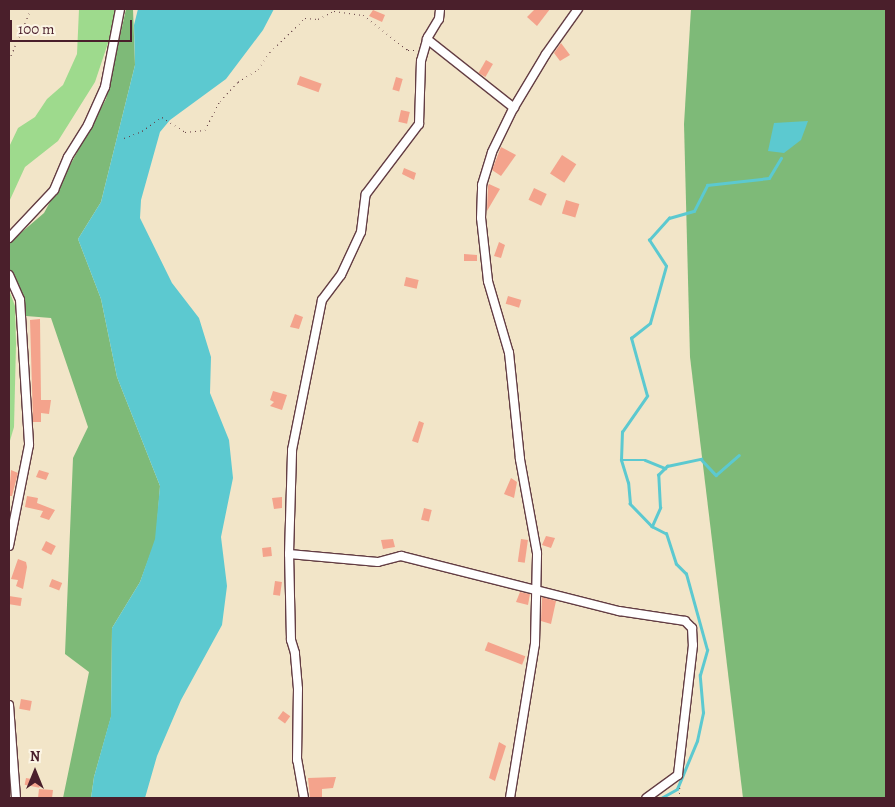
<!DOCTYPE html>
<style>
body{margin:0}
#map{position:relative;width:895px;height:807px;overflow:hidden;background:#f2e5c8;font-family:Alegreya,serif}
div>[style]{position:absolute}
.green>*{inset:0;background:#9eda8d}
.forest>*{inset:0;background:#7eba78}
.water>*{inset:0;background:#5cc9d0}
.stream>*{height:2.5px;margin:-1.25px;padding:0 1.25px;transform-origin:1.25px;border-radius:1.25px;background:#5cc9d0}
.building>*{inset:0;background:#f4a38c;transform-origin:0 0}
.path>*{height:1px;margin-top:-0.5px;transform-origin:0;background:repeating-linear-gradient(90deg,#633d43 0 1px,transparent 0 5px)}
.roads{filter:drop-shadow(1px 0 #633d43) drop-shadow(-1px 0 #633d43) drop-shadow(0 1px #633d43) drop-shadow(0 -1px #633d43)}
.minor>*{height:8px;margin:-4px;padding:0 4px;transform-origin:4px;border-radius:4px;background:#fff}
span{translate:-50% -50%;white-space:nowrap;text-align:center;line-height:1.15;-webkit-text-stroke:4px #fcf5e5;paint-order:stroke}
.frame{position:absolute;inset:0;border:10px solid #4a1f2b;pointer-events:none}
.north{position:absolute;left:10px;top:747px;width:50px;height:50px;-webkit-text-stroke:4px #fcf5e5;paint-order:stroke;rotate:0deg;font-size:14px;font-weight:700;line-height:20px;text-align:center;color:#4a1f2b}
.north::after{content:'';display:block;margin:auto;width:18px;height:22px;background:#4a1f2b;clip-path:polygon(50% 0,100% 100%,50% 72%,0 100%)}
.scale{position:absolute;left:10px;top:20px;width:122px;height:22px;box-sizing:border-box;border:2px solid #4a1f2b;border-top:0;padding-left:6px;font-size:15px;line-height:18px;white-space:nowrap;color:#4a1f2b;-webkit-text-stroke:4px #fcf5e5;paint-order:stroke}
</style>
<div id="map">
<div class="green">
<i style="clip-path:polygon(79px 9px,114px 9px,115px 22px,95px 82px,58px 141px,25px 167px,9px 202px,9px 147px,18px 128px,35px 117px,47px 99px,63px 85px,77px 54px)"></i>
<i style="clip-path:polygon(9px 290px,15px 306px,16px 344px,14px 427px,9px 444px)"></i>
</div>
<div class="forest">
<i style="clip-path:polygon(126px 9px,133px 9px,135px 65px,101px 202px,78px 239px,101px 299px,117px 377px,160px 486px,156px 539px,140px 582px,112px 628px,111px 717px,94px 777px,91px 798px,63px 798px,89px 672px,65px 654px,73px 458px,88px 427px,51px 318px,26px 316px,9px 270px,9px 243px,44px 213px,106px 99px)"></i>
<i style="clip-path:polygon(691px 9px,886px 9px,886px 798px,743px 798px,690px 357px,684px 124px)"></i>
</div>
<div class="water">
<i style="clip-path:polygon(138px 9px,274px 9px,263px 30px,226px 79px,170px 120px,160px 132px,141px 200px,140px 218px,172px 283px,199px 318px,211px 357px,210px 393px,229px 440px,233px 478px,221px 537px,227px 586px,222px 625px,181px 700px,157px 756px,145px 798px,91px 798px,94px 777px,111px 716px,112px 628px,140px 582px,155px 539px,160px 486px,117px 377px,101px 299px,78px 239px,101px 202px,135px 65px,134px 25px)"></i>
<i style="clip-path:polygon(808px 121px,801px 140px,784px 153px,768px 151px,774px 123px)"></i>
</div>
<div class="stream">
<i style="left:621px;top:460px;width:24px"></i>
<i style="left:645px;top:460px;width:22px;rotate:22deg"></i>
<i style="left:652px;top:526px;width:20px;rotate:-66deg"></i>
<i style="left:660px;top:508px;width:33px;rotate:-93deg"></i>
<i style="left:658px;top:475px;width:13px;rotate:-45deg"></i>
<i style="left:667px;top:466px;width:35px;rotate:-12deg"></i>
<i style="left:701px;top:459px;width:22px;rotate:47deg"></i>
<i style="left:716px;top:475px;width:30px;rotate:-41deg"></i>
<i style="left:661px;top:798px;width:18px;rotate:-29deg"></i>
<i style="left:677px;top:789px;width:52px;rotate:-67.4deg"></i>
<i style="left:697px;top:741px;width:29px;rotate:-78deg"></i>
<i style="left:703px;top:713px;width:38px;rotate:-95deg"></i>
<i style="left:700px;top:675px;width:26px;rotate:-74deg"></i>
<i style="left:707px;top:650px;width:79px;rotate:-105.4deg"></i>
<i style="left:686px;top:574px;width:14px;rotate:-135deg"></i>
<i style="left:676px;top:564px;width:32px;rotate:-108deg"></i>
<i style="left:666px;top:534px;width:16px;rotate:-153deg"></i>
<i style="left:652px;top:527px;width:32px;rotate:-134deg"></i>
<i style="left:630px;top:504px;width:21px;rotate:-95deg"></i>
<i style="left:628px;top:483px;width:24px;rotate:-107deg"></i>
<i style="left:621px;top:460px;width:28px;rotate:-88deg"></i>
<i style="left:622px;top:432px;width:44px;rotate:-55.2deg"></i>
<i style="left:647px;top:396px;width:60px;rotate:-105.4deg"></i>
<i style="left:631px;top:338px;width:24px;rotate:-38deg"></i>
<i style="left:650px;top:323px;width:59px;rotate:-74.3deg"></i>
<i style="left:666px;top:266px;width:31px;rotate:-123deg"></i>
<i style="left:649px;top:240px;width:30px;rotate:-48deg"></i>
<i style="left:669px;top:218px;width:26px;rotate:-16deg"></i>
<i style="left:694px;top:211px;width:29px;rotate:-63deg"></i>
<i style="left:707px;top:185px;width:62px;rotate:-6.4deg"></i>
<i style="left:769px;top:178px;width:23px;rotate:-59deg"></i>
</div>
<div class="building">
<i style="clip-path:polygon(535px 9px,550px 9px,537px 26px,527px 17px)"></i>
<i style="clip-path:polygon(373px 10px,385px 15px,382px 22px,369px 16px)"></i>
<i style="clip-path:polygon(561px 43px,570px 55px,560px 61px,554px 53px)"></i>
<i style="left:486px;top:60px;width:8px;height:15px;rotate:30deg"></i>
<i style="left:300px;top:76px;width:23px;height:9px;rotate:20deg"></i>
<i style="left:396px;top:77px;width:7px;height:13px;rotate:16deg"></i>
<i style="left:401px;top:110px;width:9px;height:12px;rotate:13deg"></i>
<i style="clip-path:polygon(501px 147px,516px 155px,501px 176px,492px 170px)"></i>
<i style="left:562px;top:155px;width:17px;height:22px;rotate:33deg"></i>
<i style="clip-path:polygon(404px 168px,416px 173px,414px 180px,402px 174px)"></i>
<i style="clip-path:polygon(489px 184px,500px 189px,487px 211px,488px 186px)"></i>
<i style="left:534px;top:188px;width:14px;height:13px;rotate:25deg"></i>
<i style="left:566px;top:200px;width:14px;height:14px;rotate:17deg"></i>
<i style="clip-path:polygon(499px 242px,505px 245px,501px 258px,494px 256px)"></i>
<i style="clip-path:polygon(464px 254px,477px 255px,477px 261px,464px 261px)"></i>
<i style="left:406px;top:277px;width:13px;height:9px;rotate:13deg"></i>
<i style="left:508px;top:296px;width:14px;height:8px;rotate:17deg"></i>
<i style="clip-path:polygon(295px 314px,303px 317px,299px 329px,290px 327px)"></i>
<i style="clip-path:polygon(40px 319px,41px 400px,51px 400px,49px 414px,41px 413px,41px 422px,33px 422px,30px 320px)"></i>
<i style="clip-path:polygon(273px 391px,287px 395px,282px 410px,270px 406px,274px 402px,270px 400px)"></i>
<i style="clip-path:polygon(419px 421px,424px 423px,418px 443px,412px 441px)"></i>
<i style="clip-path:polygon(11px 470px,18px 473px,12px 496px,9px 496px)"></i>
<i style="clip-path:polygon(39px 470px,49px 473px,46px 480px,36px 477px)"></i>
<i style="clip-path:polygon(511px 478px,517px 482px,514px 498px,504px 494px)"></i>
<i style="clip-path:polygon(27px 496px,38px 498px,37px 503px,55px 510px,49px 520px,40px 517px,43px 511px,25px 507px)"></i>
<i style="clip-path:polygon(282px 497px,282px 508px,274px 509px,272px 498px)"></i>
<i style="left:424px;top:508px;width:8px;height:12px;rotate:14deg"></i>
<i style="clip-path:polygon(546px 536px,555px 538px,551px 548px,542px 545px)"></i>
<i style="clip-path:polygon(393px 539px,395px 547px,383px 549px,381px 540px)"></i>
<i style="left:521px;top:539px;width:7px;height:23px;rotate:8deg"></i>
<i style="left:46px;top:541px;width:11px;height:10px;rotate:27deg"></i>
<i style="left:271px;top:547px;width:9px;height:9px;rotate:84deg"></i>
<i style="clip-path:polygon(18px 559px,26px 562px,27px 567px,23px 589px,16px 586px,18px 580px,11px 579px)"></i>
<i style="left:52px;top:579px;width:11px;height:8px;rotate:22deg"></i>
<i style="left:275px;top:581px;width:7px;height:14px;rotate:8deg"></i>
<i style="clip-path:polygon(520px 592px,530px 594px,528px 605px,516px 602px)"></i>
<i style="left:9px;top:596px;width:13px;height:8px;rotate:9deg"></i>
<i style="clip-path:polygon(542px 597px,556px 601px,551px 624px,541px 621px)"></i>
<i style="left:488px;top:642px;width:40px;height:9px;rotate:21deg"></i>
<i style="left:21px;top:699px;width:11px;height:10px;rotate:10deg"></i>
<i style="left:283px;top:711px;width:9px;height:9px;rotate:36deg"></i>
<i style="clip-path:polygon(499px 742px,506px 746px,495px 781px,489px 778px)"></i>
<i style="clip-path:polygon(336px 777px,333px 788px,322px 789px,322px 798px,310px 798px,308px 778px)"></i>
<i style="left:26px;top:778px;width:15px;height:7px;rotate:11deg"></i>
<i style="clip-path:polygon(39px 789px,53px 790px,52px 798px,38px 798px)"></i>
</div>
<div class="path">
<i style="left:9px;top:60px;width:56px;rotate:-66.7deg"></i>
<i style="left:124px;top:138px;width:19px;rotate:-21deg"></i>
<i style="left:142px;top:131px;width:24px;rotate:-35deg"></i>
<i style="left:162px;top:117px;width:27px;rotate:33deg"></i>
<i style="left:185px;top:132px;width:20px;rotate:-6deg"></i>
<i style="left:205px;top:130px;width:33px;rotate:-63deg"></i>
<i style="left:220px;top:101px;width:26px;rotate:-47deg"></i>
<i style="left:238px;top:82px;width:24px;rotate:-33deg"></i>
<i style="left:258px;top:69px;width:21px;rotate:-55deg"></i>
<i style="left:270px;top:52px;width:49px;rotate:-44.2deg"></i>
<i style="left:305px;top:18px;width:13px;rotate:4deg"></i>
<i style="left:318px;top:19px;width:18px;rotate:-27deg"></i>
<i style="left:334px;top:11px;width:29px;rotate:8deg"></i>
<i style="left:363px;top:15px;width:57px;rotate:37.9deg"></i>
<i style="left:408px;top:50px;width:8px"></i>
<i style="left:679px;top:798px;width:13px;rotate:-86deg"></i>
</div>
<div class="roads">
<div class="minor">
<i style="left:427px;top:39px;width:111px;rotate:38.4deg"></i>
<i style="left:9px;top:238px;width:66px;rotate:-46.8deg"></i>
<i style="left:54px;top:190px;width:36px;rotate:-67deg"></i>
<i style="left:68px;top:157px;width:38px;rotate:-58deg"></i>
<i style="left:88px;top:125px;width:42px;rotate:-65.9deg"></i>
<i style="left:105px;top:87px;width:79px;rotate:-79.1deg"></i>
<i style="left:9px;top:275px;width:27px;rotate:66deg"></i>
<i style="left:20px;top:300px;width:145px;rotate:86.4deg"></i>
<i style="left:29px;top:445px;width:103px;rotate:101.2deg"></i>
<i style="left:289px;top:554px;width:89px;rotate:5.1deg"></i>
<i style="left:378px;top:562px;width:24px;rotate:-15deg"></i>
<i style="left:401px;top:556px;width:225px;rotate:14.2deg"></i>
<i style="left:619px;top:611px;width:67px;rotate:8.6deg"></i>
<i style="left:685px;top:621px;width:10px;rotate:45deg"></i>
<i style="left:692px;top:628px;width:17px;rotate:87deg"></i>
<i style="left:693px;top:645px;width:131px;rotate:96.6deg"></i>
<i style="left:678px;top:775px;width:39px;rotate:144deg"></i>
<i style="left:9px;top:705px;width:93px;rotate:85.7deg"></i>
<i style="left:304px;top:798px;width:39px;rotate:-100deg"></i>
<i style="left:297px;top:760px;width:71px;rotate:-89.2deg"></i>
<i style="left:298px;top:689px;width:36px;rotate:-95deg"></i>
<i style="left:295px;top:653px;width:14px;rotate:-107deg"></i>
<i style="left:291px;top:640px;width:86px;rotate:-91.3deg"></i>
<i style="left:289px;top:554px;width:104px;rotate:-88.3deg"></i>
<i style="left:292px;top:450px;width:153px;rotate:-78.7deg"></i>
<i style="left:322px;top:300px;width:31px;rotate:-53deg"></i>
<i style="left:341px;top:275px;width:47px;rotate:-65.1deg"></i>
<i style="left:361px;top:232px;width:38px;rotate:-83deg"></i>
<i style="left:366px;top:194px;width:88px;rotate:-52.9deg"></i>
<i style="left:419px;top:124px;width:63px;rotate:-88.2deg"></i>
<i style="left:421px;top:61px;width:25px;rotate:-74deg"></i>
<i style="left:428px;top:37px;width:21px;rotate:-59deg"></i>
<i style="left:439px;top:19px;width:10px;rotate:-84deg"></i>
<i style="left:510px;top:798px;width:156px;rotate:-80.8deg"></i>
<i style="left:535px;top:644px;width:91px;rotate:-88.7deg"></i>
<i style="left:537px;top:553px;width:96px;rotate:-100.3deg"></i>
<i style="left:520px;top:459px;width:107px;rotate:-95.9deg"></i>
<i style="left:509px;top:353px;width:75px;rotate:-106.3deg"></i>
<i style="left:488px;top:281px;width:63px;rotate:-96.3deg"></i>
<i style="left:481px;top:218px;width:33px;rotate:-88deg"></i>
<i style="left:482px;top:185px;width:34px;rotate:-73deg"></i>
<i style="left:492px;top:152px;width:48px;rotate:-64deg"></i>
<i style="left:513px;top:109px;width:64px;rotate:-59deg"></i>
<i style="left:546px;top:54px;width:55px;rotate:-54.6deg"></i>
</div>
</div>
<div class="frame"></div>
<div class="north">N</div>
<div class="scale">100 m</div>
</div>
